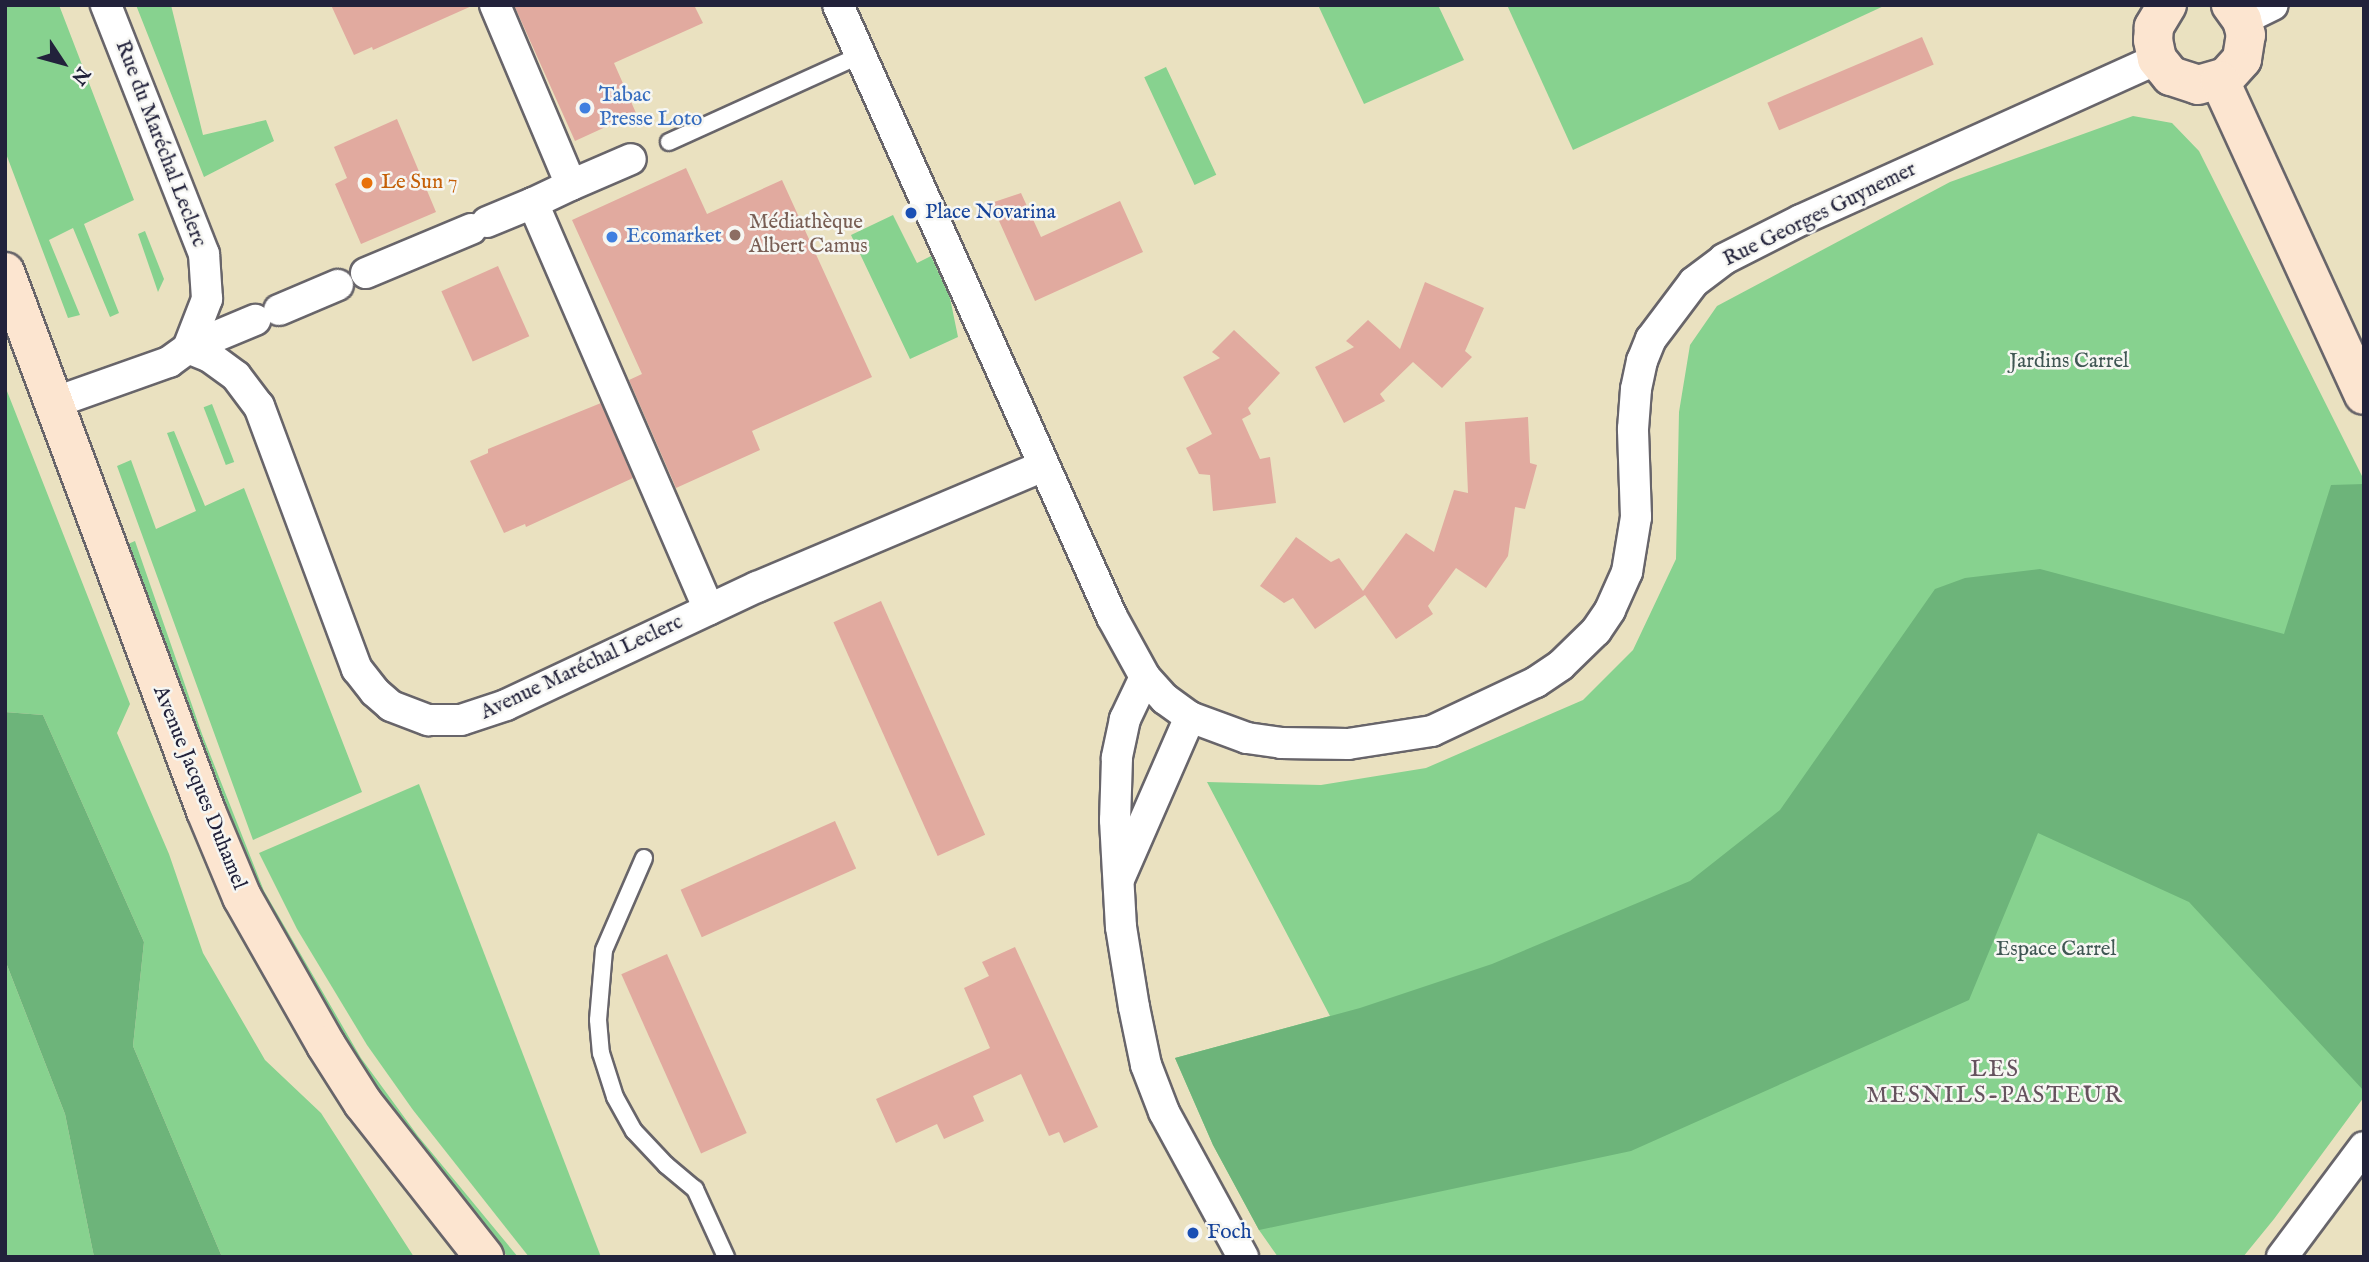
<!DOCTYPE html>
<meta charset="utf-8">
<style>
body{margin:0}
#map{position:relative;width:2369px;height:1262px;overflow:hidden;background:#eae1c0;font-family:"IM FELL English",serif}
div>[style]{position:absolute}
.green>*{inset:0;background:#87d28f;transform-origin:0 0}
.forest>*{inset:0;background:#6db47a}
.building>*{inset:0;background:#e1aa9f;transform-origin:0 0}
.roads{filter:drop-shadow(2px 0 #68656a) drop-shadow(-2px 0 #68656a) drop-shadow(0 2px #68656a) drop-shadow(0 -2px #68656a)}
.lane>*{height:16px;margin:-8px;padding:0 8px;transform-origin:8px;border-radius:8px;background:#fff}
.street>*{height:30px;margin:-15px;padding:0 15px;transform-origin:15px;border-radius:15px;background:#fff}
.secondary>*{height:38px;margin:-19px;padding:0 19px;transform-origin:19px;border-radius:19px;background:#fce5d0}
.dots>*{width:19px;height:19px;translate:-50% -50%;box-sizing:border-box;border:4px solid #f6f6f2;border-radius:50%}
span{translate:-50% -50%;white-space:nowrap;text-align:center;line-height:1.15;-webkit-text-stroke:5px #f6f6f2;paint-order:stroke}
.shop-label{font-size:21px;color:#366cbe}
.left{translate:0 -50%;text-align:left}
.street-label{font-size:21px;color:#22223b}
.food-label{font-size:21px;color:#c56008}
.transit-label{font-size:21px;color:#164399}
.education-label{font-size:21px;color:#785e54}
.park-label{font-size:21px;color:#405754}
.neighbourhood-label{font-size:23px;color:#65525e;letter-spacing:2px}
.frame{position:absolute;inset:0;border:7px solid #22223b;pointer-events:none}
.north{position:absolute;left:28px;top:28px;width:70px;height:70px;-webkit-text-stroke:5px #f6f6f2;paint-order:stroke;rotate:126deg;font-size:19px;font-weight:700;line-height:28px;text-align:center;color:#22223b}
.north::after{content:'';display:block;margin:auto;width:24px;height:32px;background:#22223b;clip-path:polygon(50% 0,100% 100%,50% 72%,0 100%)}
</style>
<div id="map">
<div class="green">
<i style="clip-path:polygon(5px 5px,59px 5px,134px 200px,84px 224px,119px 313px,110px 317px,73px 228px,49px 240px,80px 315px,68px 318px,5px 151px)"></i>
<i style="clip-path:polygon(136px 5px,171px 5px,203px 135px,266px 120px,274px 141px,204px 177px)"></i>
<i style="clip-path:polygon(1318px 5px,1438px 5px,1464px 60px,1364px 104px)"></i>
<i style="clip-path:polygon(1507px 5px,1886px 5px,1573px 150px)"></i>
<i style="left:1166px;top:67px;width:119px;height:24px;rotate:65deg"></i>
<i style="clip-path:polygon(2133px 116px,2172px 123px,2199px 151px,2364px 480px,2364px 1097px,2274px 1219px,2243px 1257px,1278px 1257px,1259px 1230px,1213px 1145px,1175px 1058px,1330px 1016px,1207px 782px,1321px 785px,1426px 768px,1583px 700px,1633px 650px,1676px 559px,1679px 412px,1690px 345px,1717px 306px,1950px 182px)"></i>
<i style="clip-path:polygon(893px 215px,917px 263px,931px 256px,950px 298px,958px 337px,910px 359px,851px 235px)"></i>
<i style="clip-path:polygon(145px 231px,164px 279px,158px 292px,138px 234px)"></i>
<i style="clip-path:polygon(5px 386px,130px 704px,117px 733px,169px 854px,203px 953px,265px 1060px,321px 1113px,414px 1257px,222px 1257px,133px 1046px,144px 942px,43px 715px,5px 712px)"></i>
<i style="left:212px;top:404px;width:62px;height:9px;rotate:69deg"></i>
<i style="clip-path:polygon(174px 431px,205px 506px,244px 488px,362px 792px,253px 840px,117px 466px,131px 460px,156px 529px,196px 511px,167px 433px)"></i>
<i style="clip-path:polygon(135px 541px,202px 734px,264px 891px,361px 1058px,418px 1136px,518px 1257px,508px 1257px,429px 1161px,354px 1059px,246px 866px,161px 641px,128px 544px)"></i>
<i style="clip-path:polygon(419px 784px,601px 1257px,529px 1257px,413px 1110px,367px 1045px,297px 929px,259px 853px)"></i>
<i style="clip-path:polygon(5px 960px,65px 1114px,94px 1257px,5px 1257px)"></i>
</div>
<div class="forest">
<i style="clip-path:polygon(2364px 484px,2364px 1091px,2189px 902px,2038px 833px,1969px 1000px,1631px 1151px,1259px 1230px,1213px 1145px,1175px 1058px,1360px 1008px,1492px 964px,1690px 881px,1780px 810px,1935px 589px,1965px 578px,2040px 569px,2284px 634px,2331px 485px)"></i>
<i style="clip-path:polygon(5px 712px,43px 715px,144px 942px,133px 1046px,222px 1257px,94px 1257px,65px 1114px,5px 960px)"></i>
</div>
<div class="building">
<i style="clip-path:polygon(331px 5px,474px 5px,373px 50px,372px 47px,354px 55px)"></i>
<i style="clip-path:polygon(514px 5px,694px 5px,703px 23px,614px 63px,636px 113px,575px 141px)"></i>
<i style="left:1922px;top:37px;width:30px;height:168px;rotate:67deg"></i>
<i style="clip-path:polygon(397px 119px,436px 212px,361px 244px,335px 184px,347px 178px,334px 147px)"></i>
<i style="clip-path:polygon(686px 168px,707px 214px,782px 180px,872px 377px,752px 431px,760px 450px,676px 488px,629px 380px,642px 374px,572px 220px)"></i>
<i style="clip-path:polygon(1021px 193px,1041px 237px,1120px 201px,1143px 252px,1035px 301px,991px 203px)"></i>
<i style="left:498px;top:266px;width:77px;height:62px;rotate:66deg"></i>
<i style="clip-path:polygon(1425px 282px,1484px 308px,1465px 351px,1472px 357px,1442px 388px,1413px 362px,1380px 394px,1385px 401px,1344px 423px,1315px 367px,1354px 347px,1346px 341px,1368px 320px,1400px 349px)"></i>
<i style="clip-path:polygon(1234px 330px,1280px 373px,1248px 408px,1251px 414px,1242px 419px,1260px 459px,1270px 457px,1276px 503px,1213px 511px,1210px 475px,1199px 474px,1186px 448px,1212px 434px,1183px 377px,1220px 358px,1212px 352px)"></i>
<i style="clip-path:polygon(601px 403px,633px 478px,526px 527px,525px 524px,504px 533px,470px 461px,488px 453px,488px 449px)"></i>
<i style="clip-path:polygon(1528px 417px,1530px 463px,1537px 465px,1525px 509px,1515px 507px,1508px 556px,1486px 588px,1456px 568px,1428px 606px,1433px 614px,1396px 639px,1365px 595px,1315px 629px,1293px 598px,1284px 603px,1260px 586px,1296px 537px,1331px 562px,1339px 558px,1363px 591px,1406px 533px,1434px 552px,1454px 490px,1468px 493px,1465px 422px)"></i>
<i style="left:881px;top:601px;width:256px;height:52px;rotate:66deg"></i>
<i style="left:835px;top:821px;width:52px;height:169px;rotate:66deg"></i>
<i style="clip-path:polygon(1015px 947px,1098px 1127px,1064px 1143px,1059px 1132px,1049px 1136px,1021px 1074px,973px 1096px,984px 1121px,944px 1139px,937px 1124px,896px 1143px,876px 1099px,990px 1048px,964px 988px,989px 976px,982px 962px)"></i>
<i style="left:667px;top:954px;width:196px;height:50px;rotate:66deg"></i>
</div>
<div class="roads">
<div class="lane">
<i style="left:669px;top:142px;width:211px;rotate:-24.4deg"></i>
<i style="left:644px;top:858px;width:100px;rotate:113.5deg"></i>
<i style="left:604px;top:950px;width:70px;rotate:94.9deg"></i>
<i style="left:598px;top:1020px;width:33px;rotate:85deg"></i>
<i style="left:601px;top:1053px;width:46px;rotate:72.3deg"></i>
<i style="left:615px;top:1097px;width:39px;rotate:61deg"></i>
<i style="left:634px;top:1131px;width:47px;rotate:46.7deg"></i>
<i style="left:666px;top:1165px;width:38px;rotate:40deg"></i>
<i style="left:695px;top:1189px;width:75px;rotate:65.5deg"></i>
</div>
<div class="street">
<i style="left:495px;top:5px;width:195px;rotate:67.1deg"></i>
<i style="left:571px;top:185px;width:42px;rotate:154.7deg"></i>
<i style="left:533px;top:203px;width:443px;rotate:66.6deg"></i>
<i style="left:838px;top:5px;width:671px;rotate:65.88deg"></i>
<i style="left:1112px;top:617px;width:68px;rotate:61.2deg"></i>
<i style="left:1145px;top:677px;width:30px;rotate:48deg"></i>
<i style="left:1165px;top:699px;width:31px;rotate:36deg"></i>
<i style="left:1190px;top:717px;width:61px;rotate:20.2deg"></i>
<i style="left:1247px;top:738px;width:34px;rotate:8deg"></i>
<i style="left:1281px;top:743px;width:67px;rotate:0.9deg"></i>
<i style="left:1348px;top:744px;width:85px;rotate:-8.8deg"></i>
<i style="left:1432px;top:731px;width:115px;rotate:-25.2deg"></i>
<i style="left:1536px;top:682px;width:30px;rotate:-34deg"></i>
<i style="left:1561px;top:665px;width:49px;rotate:-44.2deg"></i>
<i style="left:1596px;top:631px;width:25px;rotate:-56deg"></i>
<i style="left:1610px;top:610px;width:42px;rotate:-65.9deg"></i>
<i style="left:1627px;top:572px;width:56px;rotate:-80.7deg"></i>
<i style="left:1636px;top:517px;width:88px;rotate:-92deg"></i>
<i style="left:1633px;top:429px;width:40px;rotate:-85.7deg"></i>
<i style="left:1636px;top:389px;width:29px;rotate:-78deg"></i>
<i style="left:1642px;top:361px;width:24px;rotate:-68deg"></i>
<i style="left:1651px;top:339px;width:71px;rotate:-53deg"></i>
<i style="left:1694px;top:282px;width:38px;rotate:-37deg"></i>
<i style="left:1724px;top:259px;width:86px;rotate:-26.9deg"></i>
<i style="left:1801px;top:220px;width:391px;rotate:-24.3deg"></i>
<i style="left:2242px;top:20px;width:34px;rotate:-26deg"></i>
<i style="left:571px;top:185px;width:65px;rotate:-23.4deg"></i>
<i style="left:487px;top:222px;width:50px;rotate:-22.4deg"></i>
<i style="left:366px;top:273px;width:114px;rotate:-22.7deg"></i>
<i style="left:279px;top:310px;width:64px;rotate:-23deg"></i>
<i style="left:188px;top:348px;width:24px;rotate:22deg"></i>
<i style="left:210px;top:357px;width:32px;rotate:36deg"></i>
<i style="left:236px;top:376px;width:38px;rotate:53deg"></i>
<i style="left:259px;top:406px;width:281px;rotate:69.6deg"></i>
<i style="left:357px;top:669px;width:29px;rotate:52deg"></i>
<i style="left:375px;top:692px;width:21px;rotate:41deg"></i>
<i style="left:391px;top:706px;width:40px;rotate:21deg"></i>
<i style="left:428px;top:720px;width:33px"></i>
<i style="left:461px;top:720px;width:47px;rotate:-18.4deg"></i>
<i style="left:506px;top:705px;width:277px;rotate:-25.2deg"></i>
<i style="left:757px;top:587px;width:311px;rotate:-22.9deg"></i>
<i style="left:188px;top:348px;width:73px;rotate:-22.7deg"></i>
<i style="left:56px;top:402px;width:120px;rotate:-19.5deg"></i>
<i style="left:169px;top:362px;width:24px;rotate:-36deg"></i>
<i style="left:188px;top:348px;width:53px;rotate:-68.8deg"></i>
<i style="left:207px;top:299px;width:45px;rotate:-93.8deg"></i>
<i style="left:204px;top:254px;width:268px;rotate:-111.5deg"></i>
<i style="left:1145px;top:677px;width:47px;rotate:115.5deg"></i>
<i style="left:1125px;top:719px;width:40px;rotate:102deg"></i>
<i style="left:1117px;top:758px;width:62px;rotate:91.8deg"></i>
<i style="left:1115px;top:820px;width:107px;rotate:86.8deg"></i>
<i style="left:1121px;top:927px;width:81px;rotate:80.8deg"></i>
<i style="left:1134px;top:1007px;width:59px;rotate:78.3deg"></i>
<i style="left:1146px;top:1065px;width:50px;rotate:69deg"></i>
<i style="left:1164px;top:1112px;width:165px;rotate:61.4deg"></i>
<i style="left:1120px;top:877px;width:175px;rotate:-66.4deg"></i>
<i style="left:2282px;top:1257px;width:137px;rotate:-53.3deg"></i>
</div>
<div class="secondary">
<i style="left:2167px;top:5px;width:26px;rotate:121deg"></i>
<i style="left:2154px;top:27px;width:13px;rotate:94deg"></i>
<i style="left:2153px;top:40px;width:19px;rotate:78deg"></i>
<i style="left:2157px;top:59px;width:22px;rotate:51deg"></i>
<i style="left:2171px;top:76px;width:28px;rotate:18deg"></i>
<i style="left:2198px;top:85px;width:29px;rotate:-16deg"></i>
<i style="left:2226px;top:77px;width:24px;rotate:-48deg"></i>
<i style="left:2242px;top:59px;width:24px;rotate:-81deg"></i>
<i style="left:2246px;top:35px;width:16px;rotate:-105deg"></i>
<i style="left:2242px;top:20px;width:19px;rotate:-126deg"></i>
<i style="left:2220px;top:81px;width:345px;rotate:65.4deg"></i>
<i style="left:5px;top:272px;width:575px;rotate:69.55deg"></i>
<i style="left:206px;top:811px;width:93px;rotate:67.3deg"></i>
<i style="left:242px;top:897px;width:170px;rotate:60.4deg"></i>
<i style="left:326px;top:1045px;width:69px;rotate:57.5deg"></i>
<i style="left:363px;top:1103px;width:196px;rotate:51.8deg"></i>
</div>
</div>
<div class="dots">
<i style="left:585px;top:108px;background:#3f7fe0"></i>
<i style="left:367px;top:183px;background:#e8710a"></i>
<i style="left:911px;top:213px;background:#1a4fb4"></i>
<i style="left:735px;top:235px;background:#8d6e63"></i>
<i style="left:612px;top:237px;background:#3f7fe0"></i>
<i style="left:1193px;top:1233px;background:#1a4fb4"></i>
</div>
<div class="shop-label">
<span class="left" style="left:599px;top:108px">Tabac<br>Presse Loto</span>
<span class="left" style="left:626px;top:237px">Ecomarket</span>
</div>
<div class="street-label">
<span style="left:160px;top:144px;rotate:69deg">Rue du Maréchal Leclerc</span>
<span style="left:1820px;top:215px;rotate:-26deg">Rue Georges Guynemer</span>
<span style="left:582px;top:668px;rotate:-25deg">Avenue Maréchal Leclerc</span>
<span style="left:199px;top:788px;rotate:68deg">Avenue Jacques Duhamel</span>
</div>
<div class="food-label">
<span class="left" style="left:381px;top:183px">Le Sun 7</span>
</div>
<div class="transit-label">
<span class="left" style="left:925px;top:213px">Place Novarina</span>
<span class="left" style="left:1207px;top:1233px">Foch</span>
</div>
<div class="education-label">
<span class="left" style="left:749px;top:235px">Médiathèque<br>Albert Camus</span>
</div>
<div class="park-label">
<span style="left:2069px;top:362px">Jardins Carrel</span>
<span style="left:2056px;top:950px">Espace Carrel</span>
</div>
<div class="neighbourhood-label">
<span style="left:1995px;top:1083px">LES<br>MESNILS-PASTEUR</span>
</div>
<div class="frame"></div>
<div class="north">N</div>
</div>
